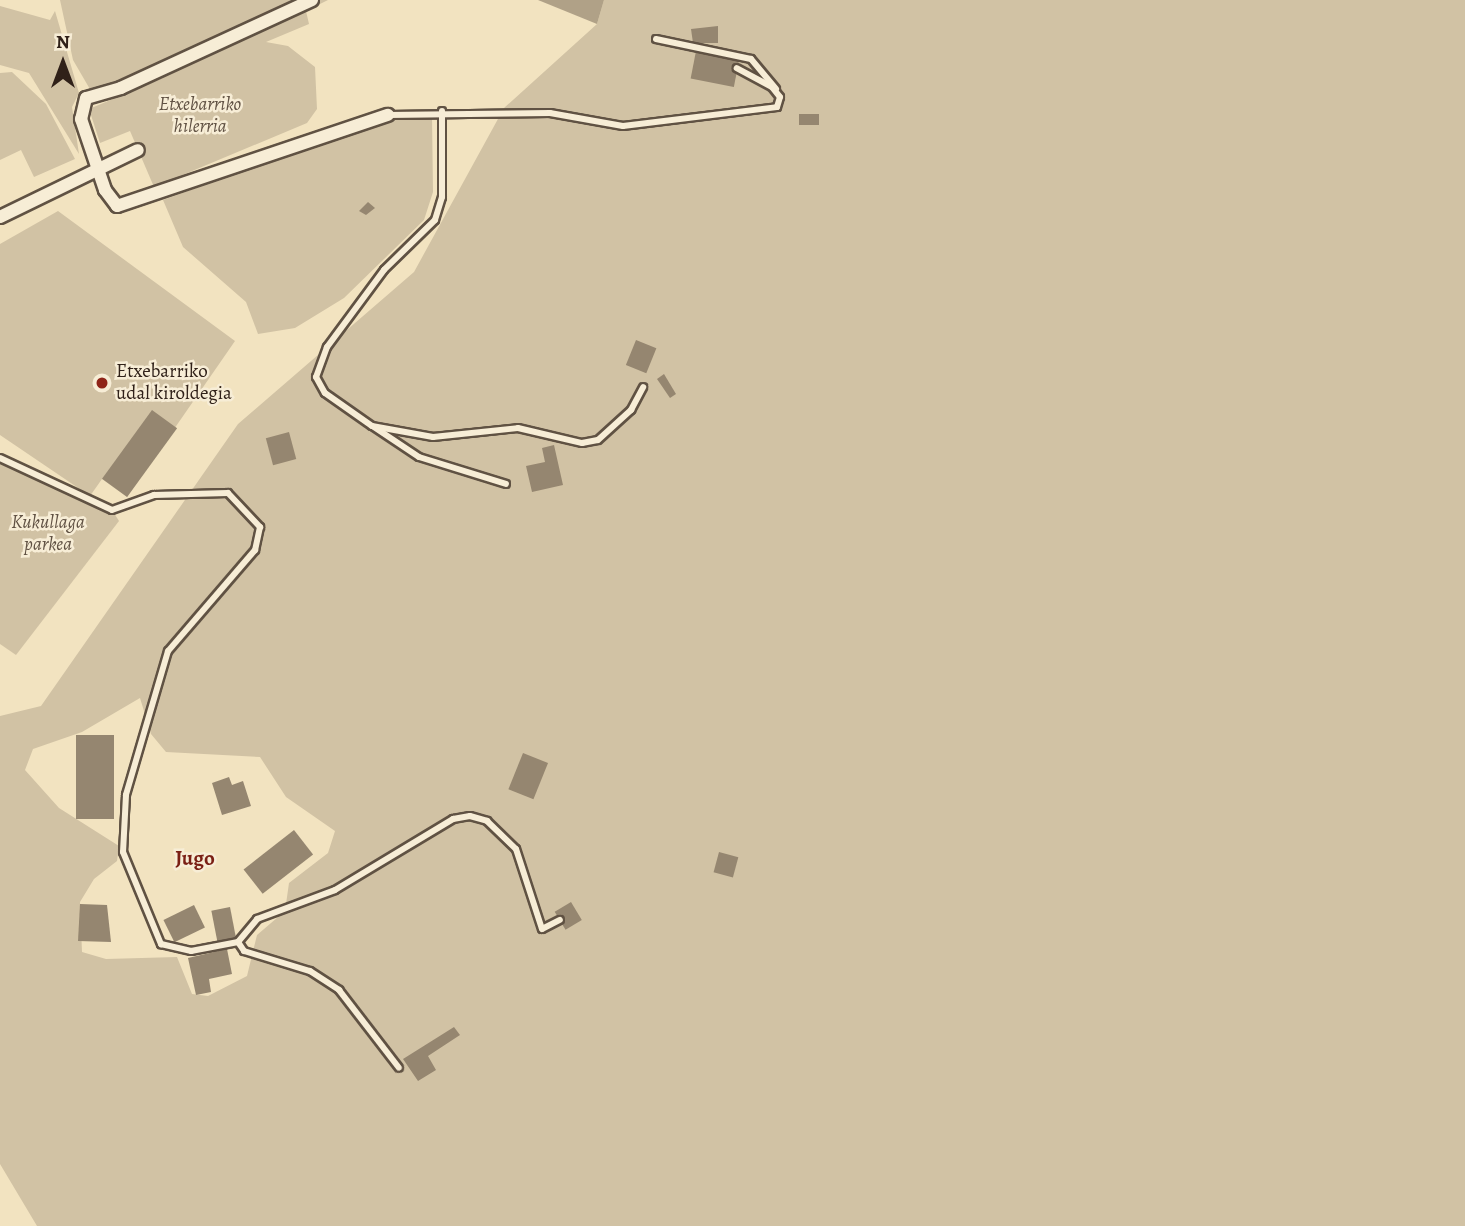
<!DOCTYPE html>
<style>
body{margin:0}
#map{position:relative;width:1465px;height:1226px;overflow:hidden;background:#f2e3c0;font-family:Alegreya,serif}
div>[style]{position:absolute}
.green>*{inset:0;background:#d1c2a4}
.water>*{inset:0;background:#b0a187}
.building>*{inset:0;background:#958670;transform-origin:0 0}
.roads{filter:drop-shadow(2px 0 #605243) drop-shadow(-2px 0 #605243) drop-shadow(0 2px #605243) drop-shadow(0 -2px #605243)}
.service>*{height:6px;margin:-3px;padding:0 3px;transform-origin:3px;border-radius:3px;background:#f7edd6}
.minor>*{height:12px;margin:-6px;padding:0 6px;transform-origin:6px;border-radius:6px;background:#f7edd6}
.dots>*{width:19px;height:19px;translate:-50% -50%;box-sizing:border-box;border:4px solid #f7edd6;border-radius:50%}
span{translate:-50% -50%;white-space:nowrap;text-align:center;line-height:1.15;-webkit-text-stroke:5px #f7edd6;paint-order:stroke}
.park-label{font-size:19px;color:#605143;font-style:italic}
.poi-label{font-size:19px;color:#302119}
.left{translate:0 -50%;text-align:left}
.neighbourhood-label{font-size:21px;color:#7a1f14;font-weight:700}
.north{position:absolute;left:28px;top:28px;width:70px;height:70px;-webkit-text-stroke:5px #f7edd6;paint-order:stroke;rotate:0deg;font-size:19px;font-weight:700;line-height:28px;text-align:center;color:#302119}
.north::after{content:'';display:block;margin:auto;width:24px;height:32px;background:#302119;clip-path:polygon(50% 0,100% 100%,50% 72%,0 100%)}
</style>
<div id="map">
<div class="green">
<i style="clip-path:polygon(60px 0,328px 0,306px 11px,309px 24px,266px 42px,288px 46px,315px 67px,317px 109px,307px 123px,154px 187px,130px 131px,100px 143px,89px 109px,163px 78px,150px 67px,91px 91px,73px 60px)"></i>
<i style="clip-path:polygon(evenodd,604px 0,1465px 0,1465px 1226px,37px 1226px,0 1164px,0 716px,41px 706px,238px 424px,414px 272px,504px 108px,597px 24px,604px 0,140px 698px,151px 734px,166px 752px,260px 757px,286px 797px,335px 831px,328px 853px,289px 883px,285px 911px,257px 935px,247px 976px,208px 996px,192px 994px,177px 957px,106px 959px,82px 952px,80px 902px,94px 879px,117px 861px,119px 846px,59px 808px,25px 770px,33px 749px,82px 732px,140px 698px)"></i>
<i style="clip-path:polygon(0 6px,50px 20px,55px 11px,79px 93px,72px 107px,79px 154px,29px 73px,0 65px)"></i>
<i style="clip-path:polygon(12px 72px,46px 104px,75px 159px,34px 177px,21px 150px,0 160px,0 73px)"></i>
<i style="clip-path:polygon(432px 115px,433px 192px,424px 220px,344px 298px,295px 328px,258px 334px,246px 302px,183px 247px,163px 200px,390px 118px)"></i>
<i style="clip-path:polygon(58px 211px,235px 341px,127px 497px,102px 479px,90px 496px,0 435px,0 244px)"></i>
<i style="clip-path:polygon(0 458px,112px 510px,119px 521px,16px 655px,0 644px)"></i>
</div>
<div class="water">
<i style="clip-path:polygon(538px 0,604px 0,597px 24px)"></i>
</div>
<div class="building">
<i style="clip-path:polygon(718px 26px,718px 43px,693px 43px,691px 29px)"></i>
<i style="left:696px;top:51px;width:44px;height:28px;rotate:11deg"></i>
<i style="left:799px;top:114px;width:20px;height:11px"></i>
<i style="clip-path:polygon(368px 202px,375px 208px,366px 215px,359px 211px)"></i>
<i style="left:636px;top:340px;width:22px;height:27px;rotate:22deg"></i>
<i style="clip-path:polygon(664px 374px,676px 394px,670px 398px,657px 379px)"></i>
<i style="left:152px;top:410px;width:31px;height:85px;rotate:36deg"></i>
<i style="left:289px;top:432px;width:28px;height:24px;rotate:75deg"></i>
<i style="clip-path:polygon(554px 445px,563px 485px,532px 492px,526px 466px,545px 462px,542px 448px)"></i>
<i style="left:76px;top:735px;width:38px;height:84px"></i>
<i style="left:523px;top:753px;width:27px;height:39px;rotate:22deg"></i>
<i style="clip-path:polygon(229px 777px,232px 785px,243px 781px,251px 806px,222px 815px,212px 783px)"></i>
<i style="left:294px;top:830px;width:31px;height:64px;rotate:52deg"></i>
<i style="left:719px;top:852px;width:20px;height:21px;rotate:15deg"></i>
<i style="left:571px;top:902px;width:21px;height:19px;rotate:59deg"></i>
<i style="clip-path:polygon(80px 904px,107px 905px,111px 942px,78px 941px)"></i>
<i style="left:194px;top:905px;width:25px;height:34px;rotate:64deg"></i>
<i style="left:230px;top:907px;width:31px;height:19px;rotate:79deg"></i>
<i style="clip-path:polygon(227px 949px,232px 974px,209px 979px,211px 992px,196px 995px,188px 958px)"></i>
<i style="clip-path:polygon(454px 1027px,460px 1035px,428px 1056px,436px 1070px,418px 1081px,403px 1059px)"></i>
</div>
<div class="roads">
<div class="service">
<i style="left:656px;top:39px;width:97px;rotate:11.9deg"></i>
<i style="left:751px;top:59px;width:39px;rotate:50deg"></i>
<i style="left:442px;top:111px;width:86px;rotate:90deg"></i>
<i style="left:442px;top:197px;width:24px;rotate:107deg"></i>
<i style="left:435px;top:220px;width:71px;rotate:135.6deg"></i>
<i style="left:384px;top:270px;width:96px;rotate:126.5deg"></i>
<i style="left:327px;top:347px;width:32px;rotate:110deg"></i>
<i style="left:316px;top:377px;width:18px;rotate:61deg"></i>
<i style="left:325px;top:393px;width:57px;rotate:35.1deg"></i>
<i style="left:372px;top:426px;width:62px;rotate:10.2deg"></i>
<i style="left:433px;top:437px;width:85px;rotate:-6deg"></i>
<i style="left:518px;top:428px;width:66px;rotate:13.2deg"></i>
<i style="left:582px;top:443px;width:16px;rotate:-11deg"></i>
<i style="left:598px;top:440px;width:45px;rotate:-42.3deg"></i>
<i style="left:631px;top:410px;width:26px;rotate:-62deg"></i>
<i style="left:388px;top:115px;width:162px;rotate:-0.7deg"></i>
<i style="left:550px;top:113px;width:74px;rotate:10.1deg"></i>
<i style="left:623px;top:126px;width:155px;rotate:-7deg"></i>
<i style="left:777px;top:107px;width:10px;rotate:-73deg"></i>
<i style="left:780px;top:97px;width:13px;rotate:-129deg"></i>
<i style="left:772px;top:87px;width:40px;rotate:-152deg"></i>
<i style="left:374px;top:427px;width:54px;rotate:33.7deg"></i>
<i style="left:419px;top:457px;width:91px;rotate:17.2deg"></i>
<i style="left:0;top:458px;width:123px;rotate:24.9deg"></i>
<i style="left:112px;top:510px;width:45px;rotate:-19.7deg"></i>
<i style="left:154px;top:495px;width:74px;rotate:-1.5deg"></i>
<i style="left:228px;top:493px;width:47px;rotate:46.7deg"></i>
<i style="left:260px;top:527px;width:24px;rotate:102deg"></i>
<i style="left:255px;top:550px;width:133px;rotate:130.7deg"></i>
<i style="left:168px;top:651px;width:150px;rotate:106.3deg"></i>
<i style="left:126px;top:795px;width:57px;rotate:93deg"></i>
<i style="left:123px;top:852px;width:100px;rotate:67.6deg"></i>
<i style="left:161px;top:944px;width:31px;rotate:13deg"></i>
<i style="left:191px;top:951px;width:48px;rotate:-10.8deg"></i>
<i style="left:238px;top:942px;width:30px;rotate:-50deg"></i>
<i style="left:257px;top:919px;width:83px;rotate:-20.4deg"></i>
<i style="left:335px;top:890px;width:138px;rotate:-31deg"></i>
<i style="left:453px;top:819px;width:17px;rotate:-10deg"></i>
<i style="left:470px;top:816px;width:18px;rotate:16deg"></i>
<i style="left:487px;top:821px;width:40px;rotate:44deg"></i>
<i style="left:516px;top:849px;width:84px;rotate:72deg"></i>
<i style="left:542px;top:929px;width:20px;rotate:-27deg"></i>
<i style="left:238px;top:942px;width:11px;rotate:56deg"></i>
<i style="left:244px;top:951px;width:69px;rotate:16.9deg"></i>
<i style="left:310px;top:971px;width:35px;rotate:33deg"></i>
<i style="left:339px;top:990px;width:98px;rotate:52.4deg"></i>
</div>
<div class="minor">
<i style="left:312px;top:0;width:210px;rotate:155.3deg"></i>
<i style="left:121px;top:88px;width:36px;rotate:164deg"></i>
<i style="left:86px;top:98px;width:22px;rotate:103deg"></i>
<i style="left:81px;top:119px;width:75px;rotate:71.3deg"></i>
<i style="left:105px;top:190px;width:20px;rotate:53deg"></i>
<i style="left:117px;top:206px;width:286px;rotate:-18.6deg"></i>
<i style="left:0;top:217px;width:153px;rotate:-25.9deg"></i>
</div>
</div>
<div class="dots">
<i style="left:102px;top:383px;background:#8f2418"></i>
</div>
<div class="park-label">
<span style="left:200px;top:116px">Etxebarriko<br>hilerria</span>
<span style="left:48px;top:534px">Kukullaga<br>parkea</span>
</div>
<div class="poi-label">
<span class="left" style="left:116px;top:383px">Etxebarriko<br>udal kiroldegia</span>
</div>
<div class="neighbourhood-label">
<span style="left:195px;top:858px">Jugo</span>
</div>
<div class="north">N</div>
</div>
